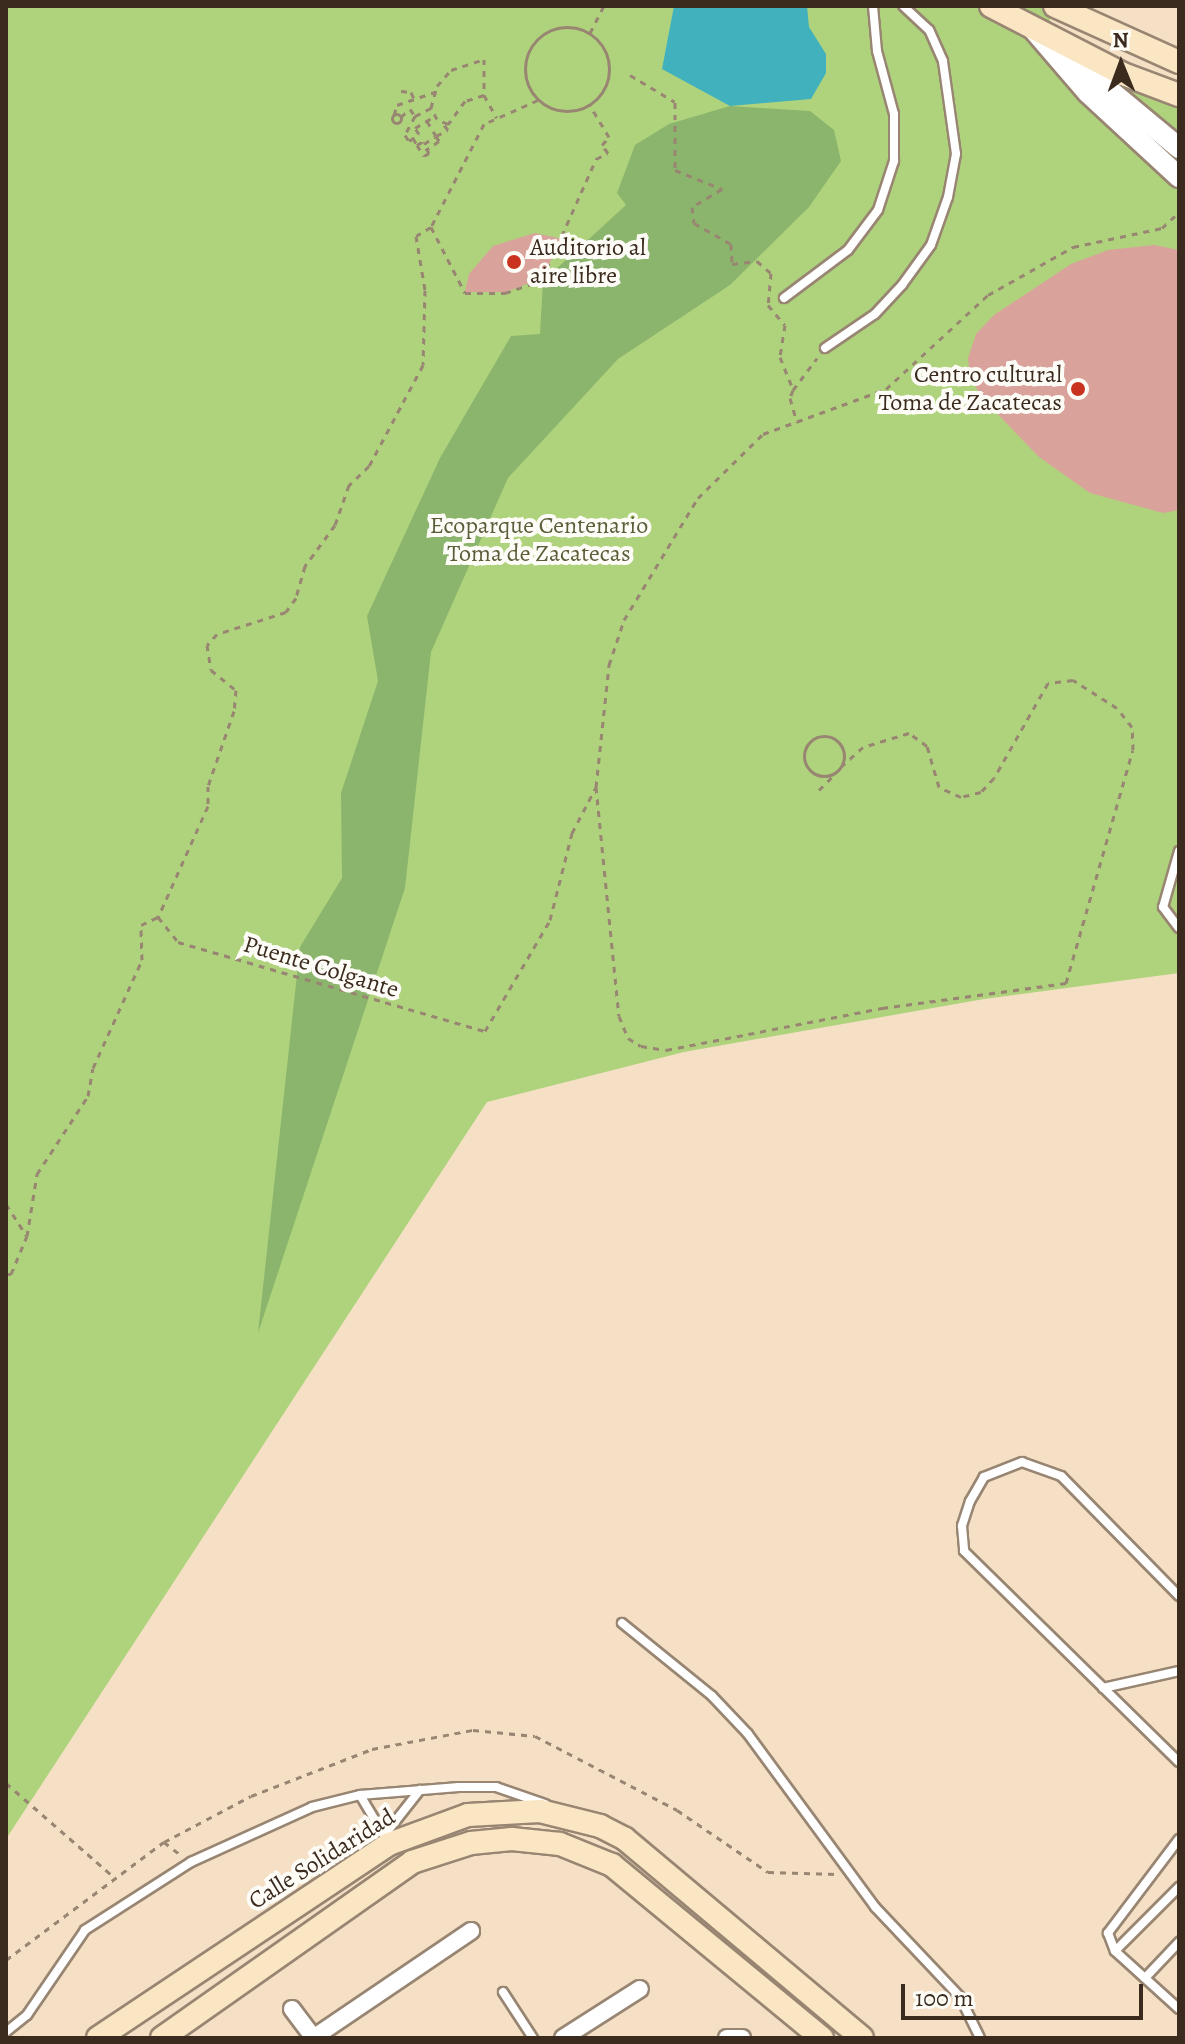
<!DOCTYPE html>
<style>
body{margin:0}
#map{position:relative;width:1185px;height:2044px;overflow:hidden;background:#f5e0c5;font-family:Alegreya,serif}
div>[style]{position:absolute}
.green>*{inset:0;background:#afd37c}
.forest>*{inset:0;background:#8bb56c}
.water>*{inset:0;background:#41b1bd}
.building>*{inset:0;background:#d9a39b}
.path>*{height:3px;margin-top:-1.5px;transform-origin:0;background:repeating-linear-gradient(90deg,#988572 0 6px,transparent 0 12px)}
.path>.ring{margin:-1.5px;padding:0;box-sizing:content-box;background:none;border:3px solid #988572;border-radius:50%}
.roads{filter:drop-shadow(2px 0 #988572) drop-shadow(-2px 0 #988572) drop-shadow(0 2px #988572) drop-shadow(0 -2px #988572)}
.service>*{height:8px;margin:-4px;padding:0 4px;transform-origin:4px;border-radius:4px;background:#fff}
.minor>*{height:16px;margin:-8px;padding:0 8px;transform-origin:8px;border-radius:8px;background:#fff}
.tertiary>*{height:20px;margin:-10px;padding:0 10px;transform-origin:10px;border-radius:10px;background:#fff}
.secondary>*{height:22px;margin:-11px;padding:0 11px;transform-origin:11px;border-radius:11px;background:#fbe6c4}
.dots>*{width:22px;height:22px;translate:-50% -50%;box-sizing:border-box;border:4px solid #fdfcf7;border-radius:50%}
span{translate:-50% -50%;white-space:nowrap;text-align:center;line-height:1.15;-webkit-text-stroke:8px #fdfcf7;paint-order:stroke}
.poi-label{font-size:24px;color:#3b2a1e}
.left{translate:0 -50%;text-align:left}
.right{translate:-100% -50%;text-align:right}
.park-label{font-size:24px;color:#5e5d3a}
.street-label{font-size:24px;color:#3b2a1e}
.frame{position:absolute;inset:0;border:8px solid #3b2a1e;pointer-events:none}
.north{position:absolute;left:1081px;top:24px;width:80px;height:80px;-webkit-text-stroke:6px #fdfcf7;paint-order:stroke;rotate:359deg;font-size:22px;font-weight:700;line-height:32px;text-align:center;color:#3b2a1e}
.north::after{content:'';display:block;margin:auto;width:28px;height:36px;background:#3b2a1e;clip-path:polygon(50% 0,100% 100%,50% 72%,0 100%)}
.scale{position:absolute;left:901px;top:1984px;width:242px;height:36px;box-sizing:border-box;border:4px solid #3b2a1e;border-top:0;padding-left:10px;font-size:24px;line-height:28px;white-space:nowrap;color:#3b2a1e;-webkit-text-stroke:6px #fdfcf7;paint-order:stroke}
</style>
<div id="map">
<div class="green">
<i style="clip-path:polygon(6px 6px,1049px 6px,1052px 53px,1179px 105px,1179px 973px,984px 999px,684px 1052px,487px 1102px,6px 1839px)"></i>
</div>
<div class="forest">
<i style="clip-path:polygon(730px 106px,810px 111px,834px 130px,841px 161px,809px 207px,730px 285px,618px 359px,508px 478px,431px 652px,405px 888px,258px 1333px,300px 947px,342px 878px,341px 793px,378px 681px,367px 616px,440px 458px,511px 336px,540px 334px,543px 281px,626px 205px,617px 193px,635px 145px,669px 124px)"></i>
</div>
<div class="water">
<i style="clip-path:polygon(674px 6px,807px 6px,809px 27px,826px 54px,826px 73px,811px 99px,730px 106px,662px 69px)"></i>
</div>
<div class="building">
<i style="clip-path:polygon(535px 233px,562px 239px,542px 278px,506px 292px,465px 292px,469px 274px,493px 246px)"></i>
<i style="clip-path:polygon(1154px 245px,1179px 250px,1179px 510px,1163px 513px,1090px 493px,1039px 457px,984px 400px,970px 378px,968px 358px,976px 334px,994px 315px,1071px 264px,1108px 250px)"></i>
</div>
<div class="path">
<i class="ring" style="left:525px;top:27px;width:81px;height:81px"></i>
<i style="left:590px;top:33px;width:30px;rotate:-63deg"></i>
<i style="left:630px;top:75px;width:52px;rotate:31deg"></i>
<i style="left:675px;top:102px;width:68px;rotate:90deg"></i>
<i style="left:675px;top:170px;width:51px;rotate:22deg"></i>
<i style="left:722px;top:189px;width:35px;rotate:149deg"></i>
<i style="left:692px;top:207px;width:16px;rotate:83deg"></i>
<i style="left:694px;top:223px;width:43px;rotate:29.6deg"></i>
<i style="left:731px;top:244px;width:20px;rotate:87deg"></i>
<i style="left:732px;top:264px;width:25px;rotate:-7deg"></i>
<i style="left:757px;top:261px;width:18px;rotate:41deg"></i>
<i style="left:771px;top:273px;width:32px;rotate:95deg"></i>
<i style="left:768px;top:305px;width:26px;rotate:50deg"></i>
<i style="left:785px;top:325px;width:32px;rotate:99deg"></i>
<i style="left:780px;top:357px;width:35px;rotate:68deg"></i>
<i style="left:793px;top:390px;width:9px;rotate:111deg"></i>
<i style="left:790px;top:398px;width:25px;rotate:74deg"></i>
<i style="left:401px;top:91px;width:10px;rotate:6deg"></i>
<i style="left:411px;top:92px;width:8px;rotate:67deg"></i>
<i style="left:484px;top:95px;width:20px;rotate:162deg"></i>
<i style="left:465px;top:101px;width:29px;rotate:126deg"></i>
<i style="left:448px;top:124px;width:12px;rotate:-156deg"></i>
<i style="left:437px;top:119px;width:13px;rotate:-119deg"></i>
<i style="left:431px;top:108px;width:23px;rotate:-75deg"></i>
<i style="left:437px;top:86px;width:21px;rotate:-49deg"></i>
<i style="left:451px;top:70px;width:35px;rotate:-18deg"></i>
<i style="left:484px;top:59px;width:36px;rotate:90deg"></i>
<i style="left:484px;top:95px;width:26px;rotate:61deg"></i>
<i style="left:538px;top:100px;width:59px;rotate:156deg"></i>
<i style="left:484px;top:124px;width:116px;rotate:117.2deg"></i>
<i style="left:431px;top:227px;width:74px;rotate:62.7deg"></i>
<i style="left:465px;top:293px;width:40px"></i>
<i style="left:505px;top:293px;width:39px;rotate:-19deg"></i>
<i style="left:542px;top:280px;width:133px;rotate:-65.9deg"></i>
<i style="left:596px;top:159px;width:13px;rotate:-27deg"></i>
<i style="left:608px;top:153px;width:10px;rotate:-127deg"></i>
<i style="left:602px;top:145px;width:11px;rotate:-49deg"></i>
<i style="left:609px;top:137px;width:37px;rotate:-121deg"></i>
<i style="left:431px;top:108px;width:18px;rotate:153deg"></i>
<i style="left:415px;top:116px;width:21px;rotate:118deg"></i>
<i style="left:405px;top:135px;width:7px;rotate:56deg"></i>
<i style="left:409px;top:141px;width:12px;rotate:-35deg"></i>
<i style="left:419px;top:134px;width:7px;rotate:-124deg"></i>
<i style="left:415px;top:128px;width:23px;rotate:-31deg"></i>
<i class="ring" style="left:392.5px;top:114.5px;width:6px;height:6px"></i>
<i style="left:394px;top:115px;width:10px;rotate:-73deg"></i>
<i style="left:397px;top:105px;width:40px;rotate:-18.9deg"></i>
<i style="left:401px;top:117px;width:12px;rotate:-42deg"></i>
<i style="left:410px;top:109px;width:9px;rotate:54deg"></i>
<i style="left:427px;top:121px;width:17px;rotate:59deg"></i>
<i style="left:436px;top:136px;width:13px;rotate:-27deg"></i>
<i style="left:448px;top:130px;width:10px;rotate:-127deg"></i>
<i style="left:413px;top:138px;width:8px;rotate:60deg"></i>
<i style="left:417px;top:145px;width:13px;rotate:58deg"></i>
<i style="left:424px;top:156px;width:6px;rotate:-31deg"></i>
<i style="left:429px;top:153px;width:13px;rotate:-122deg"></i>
<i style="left:422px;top:142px;width:6px;rotate:149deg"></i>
<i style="left:424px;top:144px;width:14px;rotate:-34deg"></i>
<i style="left:436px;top:136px;width:6px;rotate:59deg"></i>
<i style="left:439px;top:141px;width:16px;rotate:145deg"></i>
<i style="left:431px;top:227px;width:17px;rotate:149deg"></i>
<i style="left:416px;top:236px;width:55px;rotate:80.5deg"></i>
<i style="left:425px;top:290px;width:75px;rotate:91.5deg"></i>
<i style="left:423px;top:365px;width:115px;rotate:118.1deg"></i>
<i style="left:369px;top:466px;width:28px;rotate:136deg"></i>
<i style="left:349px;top:485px;width:42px;rotate:109.3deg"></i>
<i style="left:335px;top:525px;width:51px;rotate:126.2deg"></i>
<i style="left:305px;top:566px;width:33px;rotate:106deg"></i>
<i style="left:296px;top:598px;width:17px;rotate:126deg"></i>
<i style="left:286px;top:612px;width:72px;rotate:162.3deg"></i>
<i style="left:217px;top:634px;width:15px;rotate:132deg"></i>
<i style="left:207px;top:645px;width:25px;rotate:81deg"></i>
<i style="left:211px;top:670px;width:32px;rotate:39deg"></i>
<i style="left:236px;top:690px;width:21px;rotate:95deg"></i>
<i style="left:234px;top:711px;width:79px;rotate:109.1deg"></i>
<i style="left:208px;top:786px;width:20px;rotate:90deg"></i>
<i style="left:208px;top:806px;width:122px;rotate:114.2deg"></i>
<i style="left:158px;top:917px;width:32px;rotate:51deg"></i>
<i style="left:178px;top:942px;width:320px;rotate:16.2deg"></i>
<i style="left:485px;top:1031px;width:129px;rotate:-59.6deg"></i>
<i style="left:550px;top:920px;width:90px;rotate:-75.8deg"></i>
<i style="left:572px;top:833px;width:52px;rotate:-62.4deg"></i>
<i style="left:596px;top:787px;width:123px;rotate:-83.9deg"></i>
<i style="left:609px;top:665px;width:47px;rotate:-71.6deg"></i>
<i style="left:624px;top:620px;width:143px;rotate:-58.8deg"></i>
<i style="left:698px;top:498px;width:91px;rotate:-44.6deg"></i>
<i style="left:763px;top:434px;width:131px;rotate:-20.1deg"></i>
<i style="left:886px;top:389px;width:139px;rotate:-42.7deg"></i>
<i style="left:988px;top:295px;width:98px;rotate:-29.5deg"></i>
<i style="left:1073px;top:247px;width:91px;rotate:-12.1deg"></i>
<i style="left:1162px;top:228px;width:23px;rotate:-43deg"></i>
<i style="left:793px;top:390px;width:40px;rotate:-53deg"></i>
<i class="ring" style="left:804px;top:736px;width:37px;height:37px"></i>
<i style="left:596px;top:787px;width:230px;rotate:84.3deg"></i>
<i style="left:619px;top:1016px;width:24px;rotate:68deg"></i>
<i style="left:628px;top:1038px;width:15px;rotate:32deg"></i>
<i style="left:641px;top:1046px;width:25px;rotate:9deg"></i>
<i style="left:666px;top:1050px;width:220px;rotate:-11deg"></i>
<i style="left:882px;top:1008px;width:186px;rotate:-7.7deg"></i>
<i style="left:1066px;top:983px;width:242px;rotate:-74deg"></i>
<i style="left:1133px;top:750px;width:23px;rotate:-92deg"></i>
<i style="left:1132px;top:727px;width:24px;rotate:-128deg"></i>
<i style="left:1117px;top:708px;width:52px;rotate:-147.5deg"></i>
<i style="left:1073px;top:680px;width:25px;rotate:173deg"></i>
<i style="left:1048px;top:683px;width:109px;rotate:119.6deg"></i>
<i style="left:994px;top:778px;width:19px;rotate:133deg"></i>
<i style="left:981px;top:792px;width:21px;rotate:166deg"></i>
<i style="left:961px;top:797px;width:24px;rotate:-156deg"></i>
<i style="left:939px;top:787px;width:43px;rotate:-106.3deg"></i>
<i style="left:927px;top:746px;width:22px;rotate:-144deg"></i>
<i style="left:909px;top:733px;width:48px;rotate:163.1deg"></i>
<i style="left:863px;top:747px;width:28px;rotate:138deg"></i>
<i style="left:819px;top:790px;width:20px;rotate:-45deg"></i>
<i style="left:6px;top:1204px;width:38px;rotate:57deg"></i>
<i style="left:6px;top:1274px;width:5px"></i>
<i style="left:11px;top:1274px;width:41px;rotate:-67.2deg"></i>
<i style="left:27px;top:1236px;width:63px;rotate:-80.8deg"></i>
<i style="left:37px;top:1174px;width:93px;rotate:-56.8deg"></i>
<i style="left:88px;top:1096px;width:28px;rotate:-80deg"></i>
<i style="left:93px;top:1068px;width:119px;rotate:-65.6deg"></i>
<i style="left:142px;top:960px;width:35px;rotate:-92deg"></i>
<i style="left:141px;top:925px;width:19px;rotate:-25deg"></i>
<i style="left:6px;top:1783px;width:146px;rotate:41.1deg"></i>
<i style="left:164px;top:1842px;width:98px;rotate:-27.9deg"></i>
<i style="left:251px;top:1796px;width:130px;rotate:-21.2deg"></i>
<i style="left:372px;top:1749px;width:103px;rotate:-10.7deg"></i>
<i style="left:473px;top:1730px;width:62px;rotate:5.5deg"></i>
<i style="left:535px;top:1736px;width:160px;rotate:27.5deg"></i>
<i style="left:677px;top:1810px;width:110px;rotate:34.3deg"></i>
<i style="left:768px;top:1872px;width:69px;rotate:1.7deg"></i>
<i style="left:6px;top:1960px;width:197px;rotate:-36.8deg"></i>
<i style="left:164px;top:1842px;width:23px;rotate:38deg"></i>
</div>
<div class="roads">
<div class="service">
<i style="left:784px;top:298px;width:80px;rotate:-36.9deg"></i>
<i style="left:848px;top:250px;width:50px;rotate:-53.1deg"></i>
<i style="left:878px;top:210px;width:52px;rotate:-71.9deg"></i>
<i style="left:894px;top:161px;width:47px;rotate:-90deg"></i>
<i style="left:894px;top:114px;width:65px;rotate:-105.1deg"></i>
<i style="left:877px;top:51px;width:45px;rotate:-95.1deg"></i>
<i style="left:825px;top:348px;width:60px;rotate:-34.2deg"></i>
<i style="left:875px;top:314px;width:40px;rotate:-47deg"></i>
<i style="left:902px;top:285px;width:49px;rotate:-54.1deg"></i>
<i style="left:931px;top:245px;width:51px;rotate:-70.5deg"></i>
<i style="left:948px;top:197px;width:44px;rotate:-79.5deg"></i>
<i style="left:956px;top:154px;width:94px;rotate:-98deg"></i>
<i style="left:943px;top:61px;width:34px;rotate:-114deg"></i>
<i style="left:929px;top:30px;width:35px;rotate:-137deg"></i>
<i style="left:1179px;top:851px;width:58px;rotate:105.9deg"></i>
<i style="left:1163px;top:907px;width:26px;rotate:53deg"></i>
<i style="left:1179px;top:1596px;width:168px;rotate:-134.5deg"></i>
<i style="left:1061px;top:1476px;width:41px;rotate:-160.3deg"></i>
<i style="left:1022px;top:1462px;width:41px;rotate:158.5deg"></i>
<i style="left:984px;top:1477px;width:28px;rotate:120deg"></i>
<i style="left:970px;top:1501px;width:26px;rotate:108deg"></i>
<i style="left:962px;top:1526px;width:25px;rotate:85deg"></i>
<i style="left:964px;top:1551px;width:301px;rotate:44.5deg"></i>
<i style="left:622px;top:1623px;width:116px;rotate:39deg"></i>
<i style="left:712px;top:1696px;width:52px;rotate:46.5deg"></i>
<i style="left:748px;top:1734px;width:215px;rotate:53.7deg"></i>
<i style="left:875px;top:1907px;width:124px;rotate:46.6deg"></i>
<i style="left:960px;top:1997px;width:46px;rotate:64deg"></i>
<i style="left:1103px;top:1688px;width:78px;rotate:-12.6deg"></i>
<i style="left:360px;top:1795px;width:55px;rotate:59.2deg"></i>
<i style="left:386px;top:1833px;width:55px;rotate:-51.7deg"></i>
<i style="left:1179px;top:1839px;width:118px;rotate:127.1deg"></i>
<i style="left:1108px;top:1933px;width:19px;rotate:69deg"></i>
<i style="left:1115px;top:1951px;width:86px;rotate:42.2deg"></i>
<i style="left:1115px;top:1951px;width:91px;rotate:-45deg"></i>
<i style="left:1145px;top:1978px;width:50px;rotate:-46.6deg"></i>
<i style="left:503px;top:1992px;width:55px;rotate:56.9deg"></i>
<i style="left:6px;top:2032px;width:27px;rotate:-39deg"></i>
<i style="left:27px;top:2015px;width:103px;rotate:-55.7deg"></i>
<i style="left:85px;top:1930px;width:126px;rotate:-32.7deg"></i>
<i style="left:191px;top:1862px;width:133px;rotate:-24.4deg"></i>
<i style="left:312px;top:1807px;width:49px;rotate:-14deg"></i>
<i style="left:360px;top:1795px;width:99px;rotate:-4.6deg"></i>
<i style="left:459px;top:1787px;width:37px"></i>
<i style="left:496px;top:1787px;width:52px;rotate:19.1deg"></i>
</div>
<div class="minor">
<i style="left:292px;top:2009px;width:36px;rotate:53deg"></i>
<i style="left:313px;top:2038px;width:191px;rotate:-34.1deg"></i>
<i style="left:563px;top:2038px;width:91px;rotate:-32.5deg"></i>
<i style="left:727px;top:2038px;width:15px"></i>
</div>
<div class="tertiary">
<i style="left:1033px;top:29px;width:84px;rotate:49.3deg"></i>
<i style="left:1088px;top:93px;width:124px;rotate:42.7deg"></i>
<i style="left:1068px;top:63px;width:32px;rotate:30deg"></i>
<i style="left:1096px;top:79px;width:108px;rotate:39.7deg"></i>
</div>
<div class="secondary">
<i style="left:991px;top:6px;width:148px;rotate:27.3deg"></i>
<i style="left:1123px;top:74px;width:60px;rotate:20.6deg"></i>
<i style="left:1055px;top:6px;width:136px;rotate:24.3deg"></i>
<i style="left:98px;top:2038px;width:350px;rotate:-33.7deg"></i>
<i style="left:389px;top:1844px;width:84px;rotate:-20.2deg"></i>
<i style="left:468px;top:1815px;width:72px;rotate:-3.2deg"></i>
<i style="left:540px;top:1811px;width:62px;rotate:14deg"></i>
<i style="left:600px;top:1826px;width:28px;rotate:27deg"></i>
<i style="left:625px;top:1839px;width:309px;rotate:40deg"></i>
<i style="left:162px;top:2038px;width:306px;rotate:-35.1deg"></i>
<i style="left:412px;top:1862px;width:62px;rotate:-17.9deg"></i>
<i style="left:471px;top:1843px;width:41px;rotate:-5.6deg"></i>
<i style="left:512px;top:1839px;width:48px;rotate:5.9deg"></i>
<i style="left:560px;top:1844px;width:56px;rotate:22deg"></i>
<i style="left:612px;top:1865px;width:272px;rotate:39.5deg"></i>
</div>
</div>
<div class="dots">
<i style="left:514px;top:262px;background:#c8321e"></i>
<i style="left:1078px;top:389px;background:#c8321e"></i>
</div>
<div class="poi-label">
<span class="left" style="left:530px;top:262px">Auditorio al<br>aire libre</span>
<span class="right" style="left:1062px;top:389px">Centro cultural<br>Toma de Zacatecas</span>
</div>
<div class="park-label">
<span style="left:539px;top:540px">Ecoparque Centenario<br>Toma de Zacatecas</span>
</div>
<div class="street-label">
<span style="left:321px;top:967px;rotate:17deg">Puente Colgante</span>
<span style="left:322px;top:1859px;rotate:-32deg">Calle Solidaridad</span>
</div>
<div class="frame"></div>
<div class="north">N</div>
<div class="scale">100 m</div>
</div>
